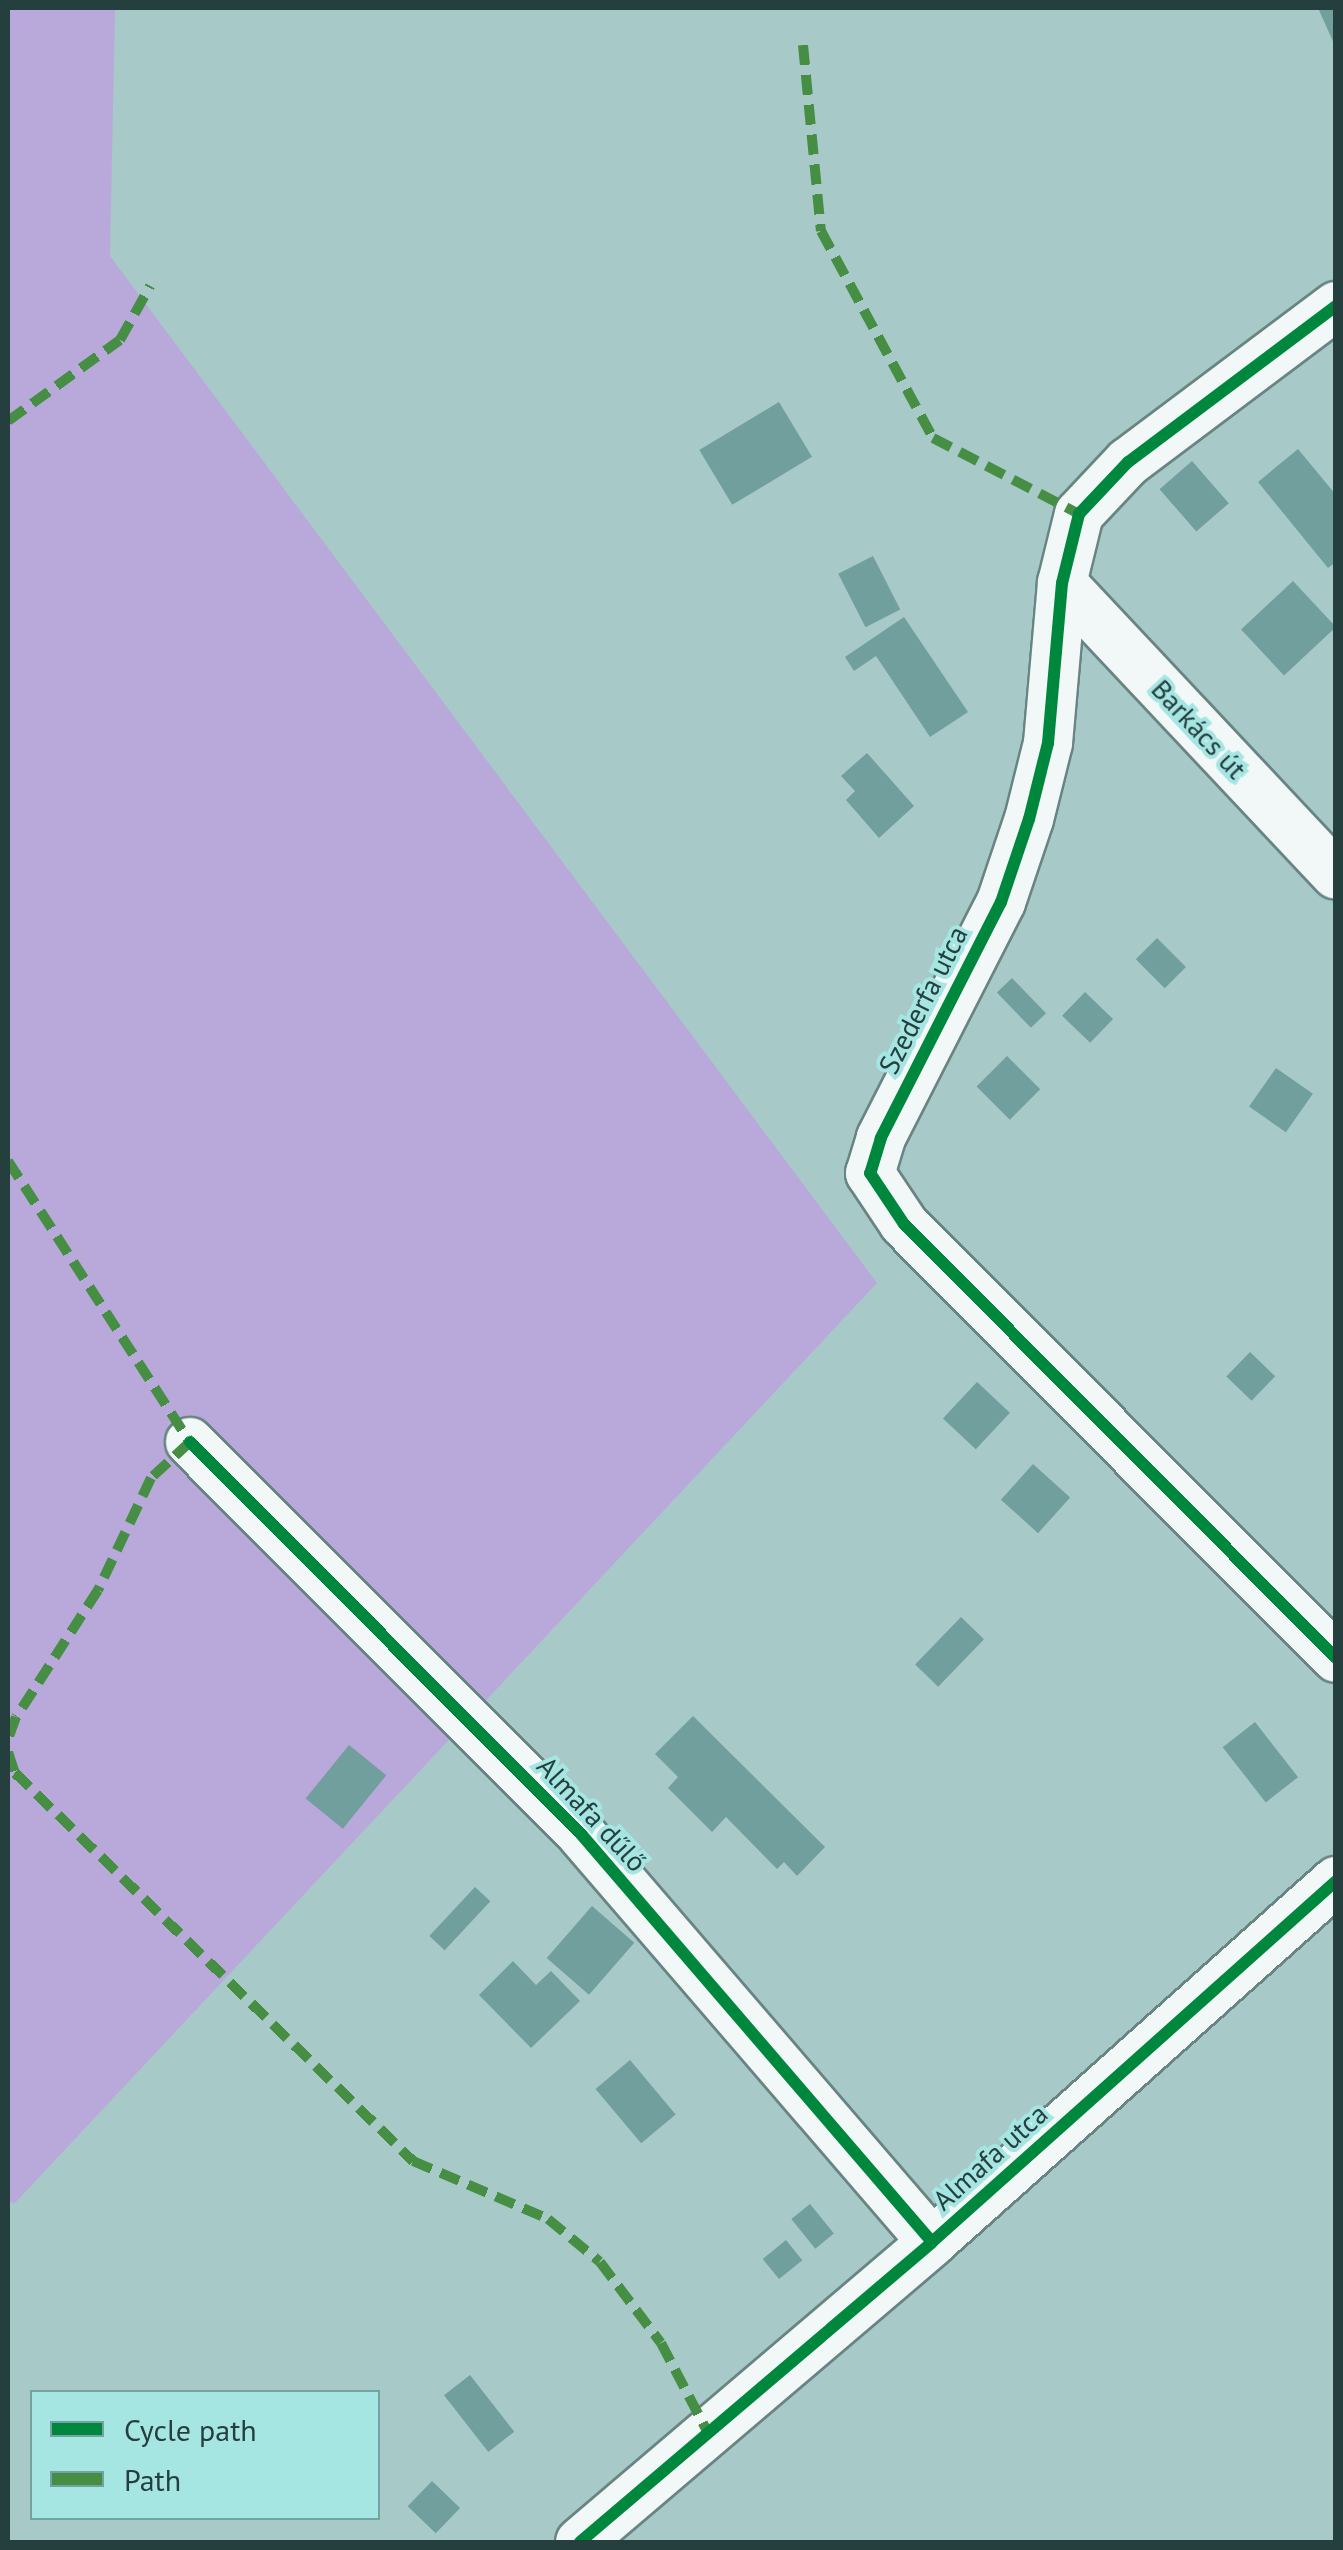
<!DOCTYPE html>
<meta charset="utf-8">
<style>
body{margin:0}
#map{position:relative;width:1343px;height:2550px;overflow:hidden;background:#a7c9c8;font-family:"PT Sans",sans-serif}
div>[style]{position:absolute}
.green>*{inset:0;background:#b9a9da}
.building>*{inset:0;background:#719f9e;transform-origin:0 0}
.roads{filter:drop-shadow(2px 0 #688483) drop-shadow(-2px 0 #688483) drop-shadow(0 2px #688483) drop-shadow(0 -2px #688483)}
.minor>*{height:48px;margin:-24px;padding:0 24px;transform-origin:24px;border-radius:24px;background:#f2f7f7}
.quiet>*{height:10px;margin-top:-5px;transform-origin:0;background:repeating-linear-gradient(90deg,#468e44 0 20px,transparent 0 30px)}
.cycleway>*{height:12px;margin:-6px;padding:0 6px;transform-origin:6px;border-radius:6px;background:#00873e}
span{translate:-50% -50%;white-space:nowrap;text-align:center;line-height:1.15;-webkit-text-stroke:8px #a5e5e2;paint-order:stroke}
.street-label{font-size:28px;color:#253f3e}
.frame{position:absolute;inset:0;border:10px solid #253f3e;pointer-events:none}
.legend{position:absolute;left:30px;top:2390px;width:350px;height:130px;box-sizing:border-box;background:#a5e5e2;border:2px solid #72a3a0;margin:0;padding:12px 18px;list-style:none;font-size:30px;color:#253f3e}
.legend li{display:flex;align-items:center;gap:20px;height:50px}
.legend b{width:50px;border:2px solid #72a3a0}
</style>
<div id="map">
<div class="green">
<i style="clip-path:polygon(8px 8px,115px 8px,110px 256px,877px 1283px,14px 2204px,8px 2200px)"></i>
</div>
<div class="building">
<i style="clip-path:polygon(1318px 8px,1336px 8px,1336px 48px)"></i>
<i style="left:779px;top:402px;width:64px;height:93px;rotate:59deg"></i>
<i style="clip-path:polygon(1298px 449px,1336px 495px,1336px 562px,1328px 568px,1258px 482px)"></i>
<i style="left:1192px;top:461px;width:56px;height:43px;rotate:49deg"></i>
<i style="left:873px;top:556px;width:60px;height:39px;rotate:63deg"></i>
<i style="left:1293px;top:581px;width:63px;height:71px;rotate:47deg"></i>
<i style="clip-path:polygon(904px 617px,968px 712px,930px 737px,876px 656px,854px 671px,845px 657px)"></i>
<i style="clip-path:polygon(867px 753px,914px 806px,879px 838px,846px 800px,855px 791px,841px 776px)"></i>
<i style="left:1157px;top:938px;width:41px;height:30px;rotate:45deg"></i>
<i style="left:1012px;top:978px;width:49px;height:21px;rotate:46deg"></i>
<i style="left:1085px;top:992px;width:39px;height:33px;rotate:44deg"></i>
<i style="left:1007px;top:1056px;width:47px;height:43px;rotate:45deg"></i>
<i style="left:1276px;top:1068px;width:45px;height:47px;rotate:35deg"></i>
<i style="left:1250px;top:1352px;width:35px;height:34px;rotate:44deg"></i>
<i style="left:977px;top:1382px;width:45px;height:50px;rotate:43deg"></i>
<i style="left:1033px;top:1464px;width:50px;height:48px;rotate:42deg"></i>
<i style="left:961px;top:1617px;width:32px;height:66px;rotate:44deg"></i>
<i style="clip-path:polygon(693px 1716px,825px 1847px,797px 1876px,784px 1862px,777px 1869px,726px 1817px,712px 1832px,668px 1788px,678px 1777px,655px 1754px)"></i>
<i style="left:1255px;top:1722px;width:70px;height:41px;rotate:52deg"></i>
<i style="left:349px;top:1745px;width:48px;height:69px;rotate:39deg"></i>
<i style="left:475px;top:1887px;width:21px;height:67px;rotate:43deg"></i>
<i style="left:592px;top:1906px;width:56px;height:69px;rotate:41deg"></i>
<i style="clip-path:polygon(513px 1961px,536px 1985px,551px 1971px,580px 2001px,531px 2048px,479px 1995px)"></i>
<i style="left:630px;top:2060px;width:71px;height:45px;rotate:50deg"></i>
<i style="left:810px;top:2204px;width:38px;height:24px;rotate:51deg"></i>
<i style="left:786px;top:2240px;width:26px;height:30px;rotate:51deg"></i>
<i style="left:470px;top:2375px;width:72px;height:33px;rotate:52deg"></i>
<i style="left:432px;top:2481px;width:39px;height:35px;rotate:44deg"></i>
</div>
<div class="roads">
<div class="minor">
<i style="left:1336px;top:306px;width:260px;rotate:143.1deg"></i>
<i style="left:1128px;top:462px;width:71px;rotate:133.3deg"></i>
<i style="left:1079px;top:514px;width:71px;rotate:103.8deg"></i>
<i style="left:1062px;top:583px;width:161px;rotate:95deg"></i>
<i style="left:1048px;top:743px;width:78px;rotate:104deg"></i>
<i style="left:1029px;top:819px;width:88px;rotate:108.6deg"></i>
<i style="left:1001px;top:902px;width:265px;rotate:117deg"></i>
<i style="left:881px;top:1138px;width:37px;rotate:107deg"></i>
<i style="left:870px;top:1173px;width:61px;rotate:56.3deg"></i>
<i style="left:904px;top:1224px;width:612px;rotate:45.13deg"></i>
<i style="left:1062px;top:583px;width:400px;rotate:46.8deg"></i>
<i style="left:190px;top:1442px;width:554px;rotate:45.07deg"></i>
<i style="left:581px;top:1834px;width:538px;rotate:49.29deg"></i>
<i style="left:580px;top:2542px;width:462px;rotate:-40.4deg"></i>
<i style="left:932px;top:2242px;width:542px;rotate:-41.78deg"></i>
</div>
</div>
<div class="quiet">
<i style="left:803px;top:45px;width:187px;rotate:84.5deg"></i>
<i style="left:821px;top:231px;width:235px;rotate:61.6deg"></i>
<i style="left:933px;top:438px;width:165px;rotate:27.5deg"></i>
<i style="left:8px;top:421px;width:138px;rotate:-35.9deg"></i>
<i style="left:120px;top:340px;width:62px;rotate:-60.9deg"></i>
<i style="left:8px;top:1161px;width:335px;rotate:57.1deg"></i>
<i style="left:190px;top:1442px;width:53px;rotate:137.3deg"></i>
<i style="left:151px;top:1478px;width:124px;rotate:115.3deg"></i>
<i style="left:98px;top:1590px;width:151px;rotate:122.8deg"></i>
<i style="left:16px;top:1717px;width:23px;rotate:110deg"></i>
<i style="left:8px;top:1752px;width:22px;rotate:72deg"></i>
<i style="left:15px;top:1773px;width:556px;rotate:44.27deg"></i>
<i style="left:413px;top:2161px;width:147px;rotate:23.2deg"></i>
<i style="left:548px;top:2219px;width:67px;rotate:39.6deg"></i>
<i style="left:600px;top:2262px;width:101px;rotate:53deg"></i>
<i style="left:661px;top:2343px;width:104px;rotate:62.4deg"></i>
</div>
<div class="cycleway">
<i style="left:1336px;top:306px;width:260px;rotate:143.1deg"></i>
<i style="left:1128px;top:462px;width:71px;rotate:133.3deg"></i>
<i style="left:1079px;top:514px;width:71px;rotate:103.8deg"></i>
<i style="left:1062px;top:583px;width:161px;rotate:95deg"></i>
<i style="left:1048px;top:743px;width:78px;rotate:104deg"></i>
<i style="left:1029px;top:819px;width:88px;rotate:108.6deg"></i>
<i style="left:1001px;top:902px;width:265px;rotate:117deg"></i>
<i style="left:881px;top:1138px;width:37px;rotate:107deg"></i>
<i style="left:870px;top:1173px;width:61px;rotate:56.3deg"></i>
<i style="left:904px;top:1224px;width:612px;rotate:45.13deg"></i>
<i style="left:190px;top:1442px;width:554px;rotate:45.07deg"></i>
<i style="left:581px;top:1834px;width:538px;rotate:49.29deg"></i>
<i style="left:580px;top:2542px;width:462px;rotate:-40.4deg"></i>
<i style="left:932px;top:2242px;width:542px;rotate:-41.78deg"></i>
</div>
<div class="street-label">
<span style="left:1199px;top:729px;rotate:47deg">Barkács út</span>
<span style="left:923px;top:1000px;rotate:-63deg">Szederfa utca</span>
<span style="left:592px;top:1814px;rotate:47deg">Almafa dűlő</span>
<span style="left:990px;top:2157px;rotate:-42deg">Almafa utca</span>
</div>
<div class="frame"></div>
<ul class="legend">
<li><b style="height:12px;background:#00873e"></b>Cycle path</li>
<li><b style="height:12px;background:#468e44"></b>Path</li>
</ul>
</div>
